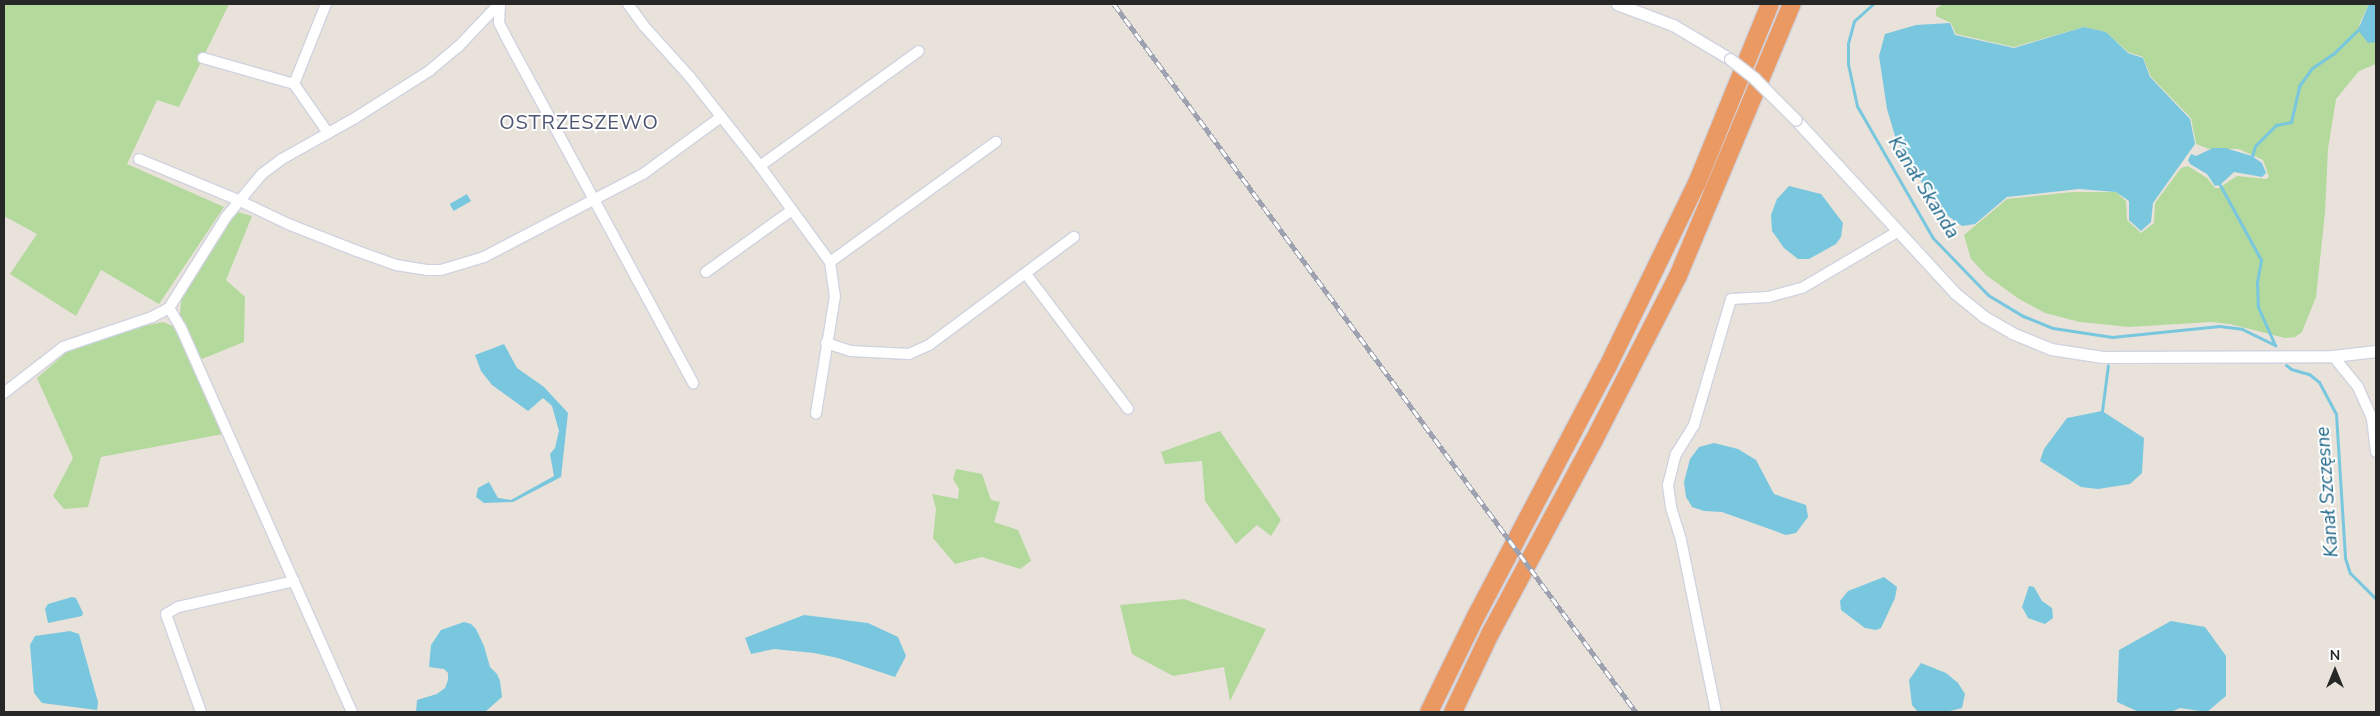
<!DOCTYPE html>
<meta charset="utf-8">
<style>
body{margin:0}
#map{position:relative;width:2380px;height:716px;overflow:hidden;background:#e8e2da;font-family:"Nunito Sans",sans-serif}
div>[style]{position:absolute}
.green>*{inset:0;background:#b3d99d}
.water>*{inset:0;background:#78c7df;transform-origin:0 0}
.stream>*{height:3px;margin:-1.5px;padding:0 1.5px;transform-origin:1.5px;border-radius:1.5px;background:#78c7df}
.roads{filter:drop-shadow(1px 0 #d0d3df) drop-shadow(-1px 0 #d0d3df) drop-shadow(0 1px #d0d3df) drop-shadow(0 -1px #d0d3df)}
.minor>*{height:10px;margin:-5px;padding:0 5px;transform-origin:5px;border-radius:5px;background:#fff}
.tertiary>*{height:11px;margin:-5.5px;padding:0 5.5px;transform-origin:5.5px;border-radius:5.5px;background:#fff}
.motorway>*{height:18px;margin:-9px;padding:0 9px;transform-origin:9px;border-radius:9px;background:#ea9963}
.rail>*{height:5px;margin-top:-2.5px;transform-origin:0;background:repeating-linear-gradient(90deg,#fff 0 9px,#9ea1af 0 18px);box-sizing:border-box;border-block:1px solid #9ea1af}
.bridges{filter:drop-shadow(1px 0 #d0d3df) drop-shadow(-1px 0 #d0d3df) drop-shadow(0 1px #d0d3df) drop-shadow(0 -1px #d0d3df)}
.tertiary-bridge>*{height:11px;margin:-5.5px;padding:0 5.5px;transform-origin:5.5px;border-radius:5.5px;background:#fff}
span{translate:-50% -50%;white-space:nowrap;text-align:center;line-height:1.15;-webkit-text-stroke:4px #fff;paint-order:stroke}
.water-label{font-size:19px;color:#1c6586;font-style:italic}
.quarter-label{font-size:20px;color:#4d5572;letter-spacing:1px}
.frame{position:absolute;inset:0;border:5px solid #272727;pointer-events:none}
.north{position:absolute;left:2310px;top:646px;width:50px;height:50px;-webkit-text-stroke:4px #fff;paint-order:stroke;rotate:0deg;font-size:14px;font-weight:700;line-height:20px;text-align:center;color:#272727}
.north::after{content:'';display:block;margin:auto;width:18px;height:22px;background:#272727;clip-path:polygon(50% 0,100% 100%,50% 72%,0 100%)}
</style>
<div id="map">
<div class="green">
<i style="clip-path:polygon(4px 4px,229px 4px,179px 107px,157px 100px,127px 164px,224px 207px,159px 304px,101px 270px,76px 316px,10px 274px,37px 234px,4px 216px)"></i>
<i style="clip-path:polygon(1943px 4px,2369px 4px,2359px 25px,2376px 43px,2376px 41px,2376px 64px,2359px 71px,2336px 99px,2328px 149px,2325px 213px,2316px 297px,2302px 332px,2295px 337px,2285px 338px,2230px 324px,2211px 322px,2129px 327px,2080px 322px,2045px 313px,2019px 299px,1986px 275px,1971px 259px,1964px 235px,2007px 199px,2073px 192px,2116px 192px,2126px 201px,2127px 220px,2141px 233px,2154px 223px,2155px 203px,2181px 168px,2188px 166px,2207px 178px,2215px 188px,2219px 188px,2237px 176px,2266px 179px,2269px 177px,2263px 160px,2239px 149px,2209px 149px,2196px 144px,2191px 118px,2151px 77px,2143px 57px,2128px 52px,2106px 32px,2084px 27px,2014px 47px,1956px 34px,1951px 23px,1936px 16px,1936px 9px)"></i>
<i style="clip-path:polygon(234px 211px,252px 216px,226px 280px,245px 297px,244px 342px,197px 361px,180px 314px,182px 292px)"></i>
<i style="clip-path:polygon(163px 322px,175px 327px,223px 434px,101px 457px,88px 507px,64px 509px,53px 496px,73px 458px,37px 378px,69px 350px,135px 328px)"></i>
<i style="clip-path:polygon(1220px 431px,1281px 520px,1271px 536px,1257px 525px,1236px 544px,1205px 501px,1202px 461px,1165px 464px,1161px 452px)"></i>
<i style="clip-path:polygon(956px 469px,982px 474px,991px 500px,1000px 502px,994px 522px,1018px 530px,1031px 561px,1020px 569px,982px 557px,955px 564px,933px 538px,936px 509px,932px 494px,958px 499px,959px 489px,953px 479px)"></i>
<i style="clip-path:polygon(1184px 599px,1266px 629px,1230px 701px,1224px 667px,1173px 676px,1132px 654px,1120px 605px)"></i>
</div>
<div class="water">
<i style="clip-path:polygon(2369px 4px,2376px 4px,2376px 42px,2368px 43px,2358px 30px)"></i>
<i style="clip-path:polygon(1950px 23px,1955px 35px,2014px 48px,2084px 27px,2106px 32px,2128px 53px,2143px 58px,2150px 77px,2190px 119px,2195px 144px,2153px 203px,2151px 222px,2141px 231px,2129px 220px,2129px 201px,2116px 192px,2079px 189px,2007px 197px,1975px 224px,1962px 226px,1948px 216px,1912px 170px,1895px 136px,1887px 109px,1879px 56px,1885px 34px,1916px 25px)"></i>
<i style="clip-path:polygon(2213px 148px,2225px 148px,2252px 156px,2262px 163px,2266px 173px,2262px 177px,2234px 172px,2220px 185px,2215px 186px,2207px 174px,2190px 164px,2188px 160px,2191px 154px,2196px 156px)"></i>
<i style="clip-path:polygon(1789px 186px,1821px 194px,1843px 223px,1841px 237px,1836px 244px,1809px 259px,1798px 259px,1784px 248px,1772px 231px,1771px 215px,1777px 199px)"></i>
<i style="left:467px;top:194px;width:8px;height:20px;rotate:60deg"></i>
<i style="clip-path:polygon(504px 344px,517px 368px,544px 387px,568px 413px,561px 477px,513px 502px,484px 503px,476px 497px,478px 488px,489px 482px,498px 498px,511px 500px,554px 476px,550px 454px,555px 448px,559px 431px,552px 406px,543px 398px,528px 411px,492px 385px,481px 371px,475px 355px)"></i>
<i style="clip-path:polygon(2102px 411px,2144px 438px,2142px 473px,2130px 484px,2098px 489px,2081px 487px,2040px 461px,2044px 449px,2067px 418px)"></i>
<i style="clip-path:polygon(1714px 443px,1738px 449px,1756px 460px,1774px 494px,1806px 505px,1808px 517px,1796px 533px,1786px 535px,1722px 512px,1704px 511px,1692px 507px,1686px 497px,1684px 482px,1690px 459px,1699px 447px)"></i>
<i style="clip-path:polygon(1884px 577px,1897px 587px,1895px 598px,1881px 628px,1876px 630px,1865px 628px,1841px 610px,1840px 601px,1848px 591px)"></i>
<i style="clip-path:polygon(2029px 586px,2034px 587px,2042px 601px,2052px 608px,2053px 618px,2045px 624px,2028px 618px,2022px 607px)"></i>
<i style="clip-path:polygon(72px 597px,76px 598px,83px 613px,82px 616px,48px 623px,45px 609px,48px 604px)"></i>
<i style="clip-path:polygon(804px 615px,868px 623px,898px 637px,906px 656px,895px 677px,838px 658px,814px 653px,774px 649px,751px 654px,745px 638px)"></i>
<i style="clip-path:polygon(2171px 621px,2205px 627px,2226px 656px,2226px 696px,2207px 712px,2180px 708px,2171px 712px,2139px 712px,2117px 702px,2119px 650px)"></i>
<i style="clip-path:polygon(464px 622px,471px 624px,476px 629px,484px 646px,490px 667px,497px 674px,500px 681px,502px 697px,485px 712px,416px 712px,417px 700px,437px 694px,445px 688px,448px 680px,448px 673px,444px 669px,429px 667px,431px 645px,441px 630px)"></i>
<i style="clip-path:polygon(70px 631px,79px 634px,98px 702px,97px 710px,42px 703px,34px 693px,30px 645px,35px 636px)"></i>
<i style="clip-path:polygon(1921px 663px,1946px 673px,1958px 683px,1965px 694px,1962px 708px,1950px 711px,1918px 712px,1912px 705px,1909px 680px)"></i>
</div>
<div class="stream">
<i style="left:1873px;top:4px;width:25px;rotate:138deg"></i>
<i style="left:1854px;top:21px;width:23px;rotate:105deg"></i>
<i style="left:1848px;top:43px;width:21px;rotate:90deg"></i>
<i style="left:1848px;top:64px;width:43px;rotate:77.9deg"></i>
<i style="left:1857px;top:106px;width:152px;rotate:60.1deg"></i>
<i style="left:1933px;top:238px;width:79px;rotate:46deg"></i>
<i style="left:1988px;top:295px;width:41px;rotate:31deg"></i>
<i style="left:2023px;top:316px;width:32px;rotate:22deg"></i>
<i style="left:2053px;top:328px;width:60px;rotate:8.7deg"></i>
<i style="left:2112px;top:337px;width:108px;rotate:-5.9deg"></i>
<i style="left:2219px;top:326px;width:23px;rotate:7deg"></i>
<i style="left:2242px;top:329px;width:37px;rotate:26deg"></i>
<i style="left:2252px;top:156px;width:10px;rotate:-73deg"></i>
<i style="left:2255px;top:146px;width:30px;rotate:-45deg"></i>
<i style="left:2276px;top:125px;width:15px;rotate:-11deg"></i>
<i style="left:2291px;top:122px;width:37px;rotate:-77deg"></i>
<i style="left:2299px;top:86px;width:22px;rotate:-54deg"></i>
<i style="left:2312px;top:68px;width:25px;rotate:-34deg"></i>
<i style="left:2333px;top:54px;width:35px;rotate:-44deg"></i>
<i style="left:2220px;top:185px;width:85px;rotate:61.3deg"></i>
<i style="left:2261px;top:260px;width:22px;rotate:100deg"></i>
<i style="left:2257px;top:282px;width:25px;rotate:88deg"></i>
<i style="left:2258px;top:307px;width:42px;rotate:65.9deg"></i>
<i style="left:2286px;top:365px;width:6px;rotate:39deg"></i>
<i style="left:2291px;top:369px;width:19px;rotate:16deg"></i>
<i style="left:2309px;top:374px;width:13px;rotate:39deg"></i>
<i style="left:2319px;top:382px;width:36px;rotate:62deg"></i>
<i style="left:2336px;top:414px;width:144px;rotate:86.4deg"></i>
<i style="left:2345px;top:558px;width:16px;rotate:72deg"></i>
<i style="left:2350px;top:573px;width:37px;rotate:45deg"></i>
<i style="left:2102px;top:411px;width:46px;rotate:-82.6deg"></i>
</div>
<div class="roads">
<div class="minor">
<i style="left:500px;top:4px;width:19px;rotate:93deg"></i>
<i style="left:499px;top:23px;width:13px;rotate:63deg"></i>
<i style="left:505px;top:35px;width:396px;rotate:61.6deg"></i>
<i style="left:628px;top:4px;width:27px;rotate:54deg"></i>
<i style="left:644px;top:26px;width:69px;rotate:48deg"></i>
<i style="left:690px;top:77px;width:113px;rotate:51.8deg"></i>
<i style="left:760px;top:166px;width:119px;rotate:53.9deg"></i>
<i style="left:830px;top:262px;width:34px;rotate:82deg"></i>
<i style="left:835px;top:296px;width:119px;rotate:99.2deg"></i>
<i style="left:203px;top:58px;width:95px;rotate:15.9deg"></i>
<i style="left:294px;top:84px;width:60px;rotate:55.2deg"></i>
<i style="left:294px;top:84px;width:86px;rotate:-68.2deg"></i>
<i style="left:139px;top:159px;width:107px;rotate:22.5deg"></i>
<i style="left:238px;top:200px;width:55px;rotate:25.6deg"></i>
<i style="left:288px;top:224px;width:74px;rotate:21.4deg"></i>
<i style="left:357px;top:251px;width:41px;rotate:19.7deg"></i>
<i style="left:396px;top:265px;width:31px;rotate:9deg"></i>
<i style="left:427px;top:270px;width:14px"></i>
<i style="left:441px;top:270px;width:45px;rotate:-16.8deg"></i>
<i style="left:484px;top:257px;width:179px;rotate:-27.6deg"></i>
<i style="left:643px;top:174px;width:97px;rotate:-36.2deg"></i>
<i style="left:760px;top:166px;width:196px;rotate:-35.9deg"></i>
<i style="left:830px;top:262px;width:205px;rotate:-35.9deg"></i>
<i style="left:706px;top:272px;width:106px;rotate:-35.8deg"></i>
<i style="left:1026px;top:274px;width:169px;rotate:52.9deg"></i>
<i style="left:169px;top:308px;width:23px;rotate:59deg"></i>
<i style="left:181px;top:328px;width:420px;rotate:66deg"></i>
<i style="left:826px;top:343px;width:26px;rotate:18deg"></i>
<i style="left:851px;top:351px;width:58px;rotate:3deg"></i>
<i style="left:909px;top:354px;width:22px;rotate:-24deg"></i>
<i style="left:929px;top:345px;width:181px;rotate:-36.7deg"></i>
<i style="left:2333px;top:356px;width:40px;rotate:51deg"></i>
<i style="left:2358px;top:387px;width:35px;rotate:66deg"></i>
<i style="left:2372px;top:419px;width:33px;rotate:83deg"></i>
<i style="left:4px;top:393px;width:75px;rotate:-37.9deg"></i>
<i style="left:63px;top:347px;width:94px;rotate:-18.6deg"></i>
<i style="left:152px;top:317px;width:19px;rotate:-28deg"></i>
<i style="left:169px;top:308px;width:107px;rotate:-57.9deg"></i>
<i style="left:226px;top:217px;width:56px;rotate:-50.1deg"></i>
<i style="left:262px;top:174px;width:25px;rotate:-37deg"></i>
<i style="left:282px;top:159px;width:84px;rotate:-29.3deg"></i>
<i style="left:355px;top:118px;width:88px;rotate:-32.4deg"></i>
<i style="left:429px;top:71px;width:38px;rotate:-40deg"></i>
<i style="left:458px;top:47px;width:59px;rotate:-46.4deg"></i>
<i style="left:201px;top:712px;width:104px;rotate:-109.7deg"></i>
<i style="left:166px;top:614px;width:14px;rotate:-30deg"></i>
<i style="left:178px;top:607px;width:119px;rotate:-12.6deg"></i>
<i style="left:1716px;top:712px;width:176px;rotate:-101.5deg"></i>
<i style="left:1681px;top:540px;width:34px;rotate:-107deg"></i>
<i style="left:1671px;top:507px;width:22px;rotate:-98deg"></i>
<i style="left:1668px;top:485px;width:32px;rotate:-76deg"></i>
<i style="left:1676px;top:454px;width:34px;rotate:-58deg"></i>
<i style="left:1694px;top:425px;width:131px;rotate:-73.6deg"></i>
<i style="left:1731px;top:299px;width:37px;rotate:-3deg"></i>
<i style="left:1768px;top:297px;width:35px;rotate:-15deg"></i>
<i style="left:1802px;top:288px;width:110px;rotate:-30.5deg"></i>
</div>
<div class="tertiary">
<i style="left:1617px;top:4px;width:60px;rotate:20.6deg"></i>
<i style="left:1673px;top:25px;width:66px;rotate:30.8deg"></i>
<i style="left:1796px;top:120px;width:235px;rotate:47.4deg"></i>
<i style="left:1955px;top:293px;width:36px;rotate:39deg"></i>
<i style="left:1983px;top:316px;width:34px;rotate:30deg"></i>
<i style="left:2012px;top:333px;width:42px;rotate:22.3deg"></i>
<i style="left:2051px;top:349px;width:52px;rotate:8.9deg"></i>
<i style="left:2102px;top:357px;width:231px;rotate:-0.2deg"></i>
<i style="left:2333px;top:356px;width:43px;rotate:-6.6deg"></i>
</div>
<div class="motorway">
<i style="left:1429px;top:712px;width:107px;rotate:-63.9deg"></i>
<i style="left:1476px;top:616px;width:280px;rotate:-62.2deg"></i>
<i style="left:1607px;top:368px;width:206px;rotate:-64.1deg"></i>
<i style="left:1697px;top:183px;width:193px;rotate:-67.8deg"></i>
<i style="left:1453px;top:712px;width:89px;rotate:-64.6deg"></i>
<i style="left:1491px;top:632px;width:216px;rotate:-61.8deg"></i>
<i style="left:1593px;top:442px;width:186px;rotate:-62.9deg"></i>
<i style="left:1678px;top:276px;width:295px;rotate:-67.3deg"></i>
</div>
</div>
<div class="rail">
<i style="left:1114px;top:4px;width:880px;rotate:53.6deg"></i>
</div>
<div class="bridges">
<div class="tertiary-bridge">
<i style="left:1730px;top:59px;width:31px;rotate:38deg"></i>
<i style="left:1754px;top:78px;width:59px;rotate:45deg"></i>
</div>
</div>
<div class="water-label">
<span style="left:1923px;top:188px;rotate:58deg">Kanał Skanda</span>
<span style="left:2328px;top:492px;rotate:-94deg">Kanał Szczęsne</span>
</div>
<div class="quarter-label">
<span style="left:579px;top:122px">OSTRZESZEWO</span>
</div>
<div class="frame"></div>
<div class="north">N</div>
</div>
